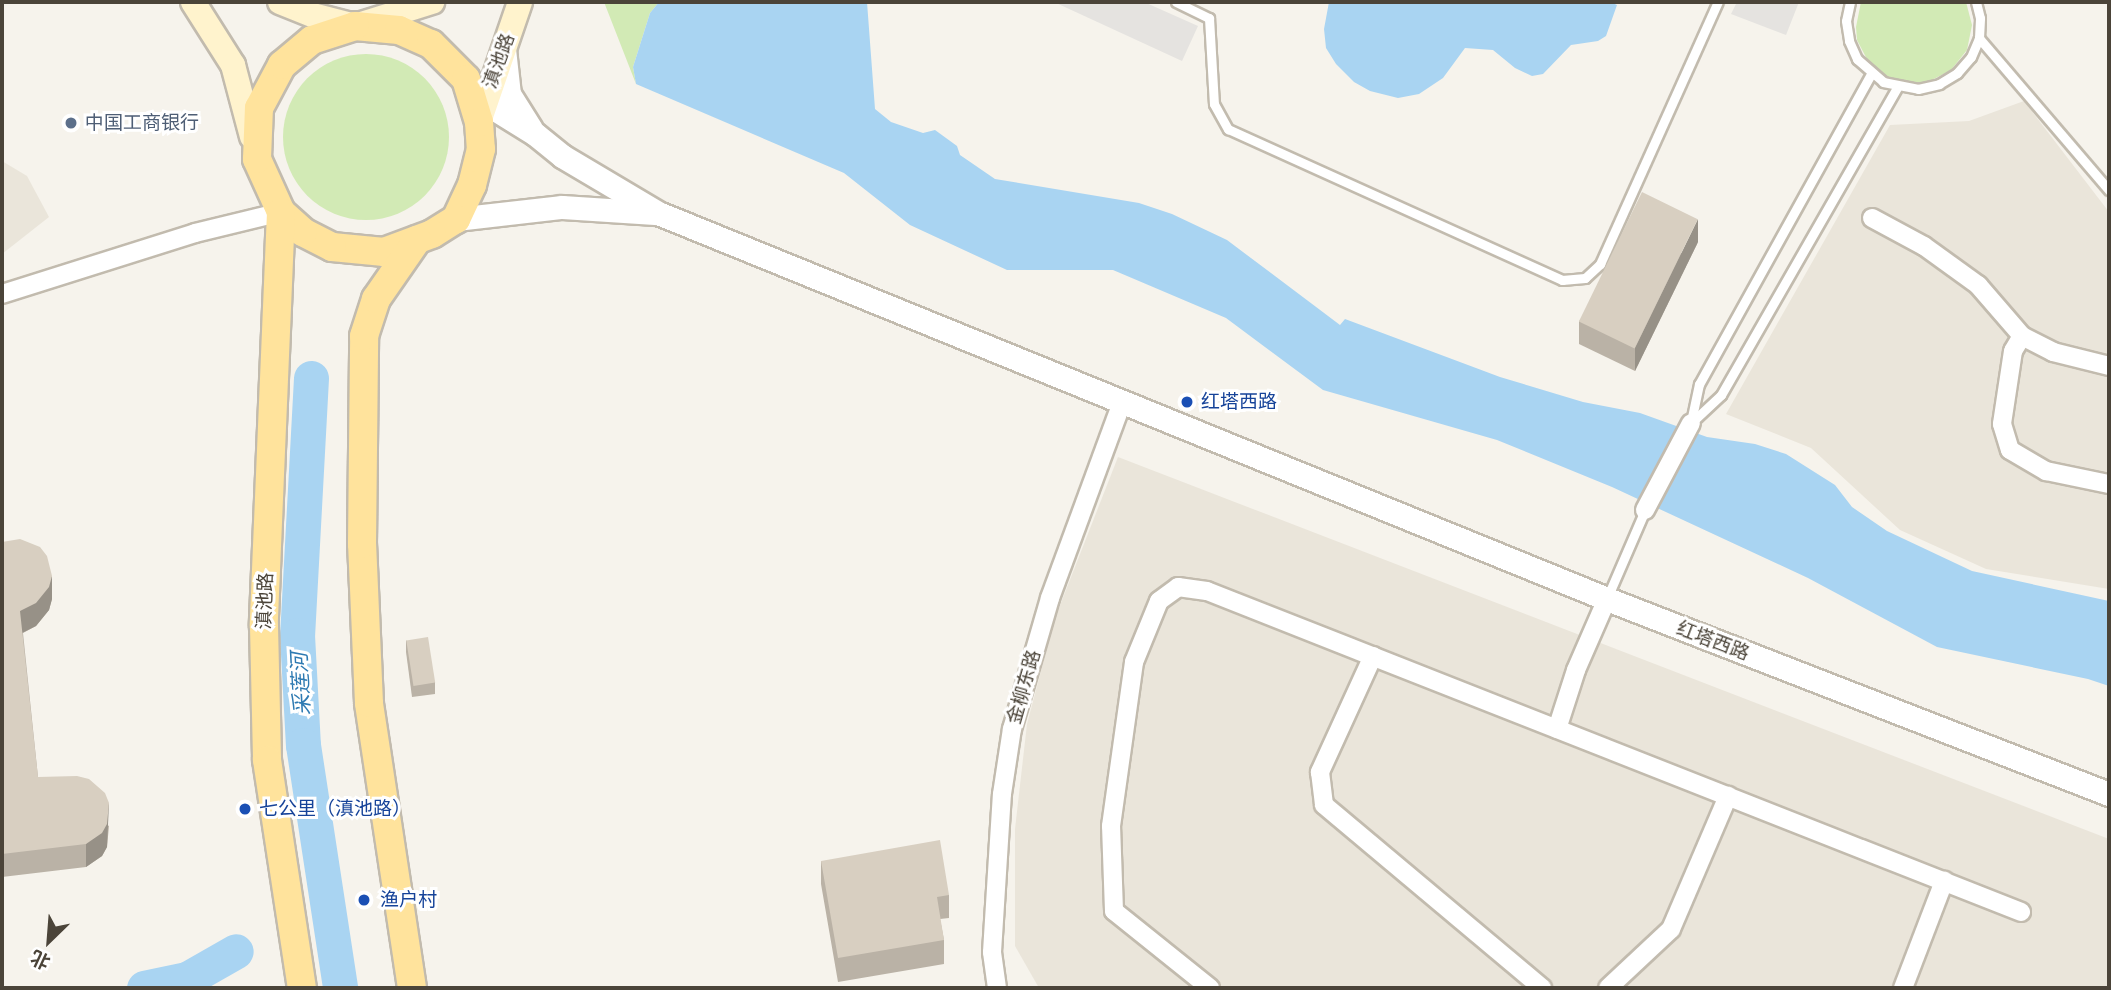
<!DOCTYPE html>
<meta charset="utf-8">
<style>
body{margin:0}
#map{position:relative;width:2111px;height:990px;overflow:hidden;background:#f6f3ec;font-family:Manrope,"Noto Sans SC",sans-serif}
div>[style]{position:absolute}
.residential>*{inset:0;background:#eae5da}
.green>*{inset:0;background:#d2eab5}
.round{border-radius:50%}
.parking>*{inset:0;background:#e5e3e0}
.water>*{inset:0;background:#a9d4f2}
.river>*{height:35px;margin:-17.5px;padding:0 17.5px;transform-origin:17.5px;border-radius:17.5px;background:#a9d4f2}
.roads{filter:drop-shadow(2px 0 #c2bbae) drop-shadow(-2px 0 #c2bbae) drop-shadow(0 2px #c2bbae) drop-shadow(0 -2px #c2bbae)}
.service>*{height:9px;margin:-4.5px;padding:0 4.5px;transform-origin:4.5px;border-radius:4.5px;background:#fff}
.minor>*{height:18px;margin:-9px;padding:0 9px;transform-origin:9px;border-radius:9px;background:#fff}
.tertiary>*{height:23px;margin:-11.5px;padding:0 11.5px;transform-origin:11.5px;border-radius:11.5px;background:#fff}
.secondary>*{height:24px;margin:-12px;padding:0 12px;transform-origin:12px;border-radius:12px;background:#fff3cd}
.primary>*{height:28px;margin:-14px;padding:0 14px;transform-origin:14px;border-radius:14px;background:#ffe39c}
.wall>*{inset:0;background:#bab2a6}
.shaded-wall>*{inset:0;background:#979187}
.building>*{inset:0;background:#d8cfc1;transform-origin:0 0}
.dots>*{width:19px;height:19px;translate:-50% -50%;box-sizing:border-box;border:4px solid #fff;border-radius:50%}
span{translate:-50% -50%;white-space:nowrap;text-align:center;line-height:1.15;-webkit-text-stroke:6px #fff;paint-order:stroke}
.street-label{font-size:19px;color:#4b4439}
.service-label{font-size:19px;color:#4e5e75}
.left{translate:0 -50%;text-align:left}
.transit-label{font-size:19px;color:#164399}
.water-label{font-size:21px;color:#2e7ab2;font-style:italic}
.frame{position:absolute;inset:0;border:4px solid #4b4439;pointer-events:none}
.north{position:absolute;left:14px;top:906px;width:70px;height:70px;-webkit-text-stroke:5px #fff;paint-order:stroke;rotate:205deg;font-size:19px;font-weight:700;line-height:28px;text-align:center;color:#4b4439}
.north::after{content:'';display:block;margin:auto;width:24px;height:32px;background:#4b4439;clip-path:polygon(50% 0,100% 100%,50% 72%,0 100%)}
</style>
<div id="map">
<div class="residential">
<i style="clip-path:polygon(2024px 101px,2109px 212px,2109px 589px,1986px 569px,1900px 530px,1811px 448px,1726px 414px,1890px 125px,1969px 121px)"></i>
<i style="clip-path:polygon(2px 161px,27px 176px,49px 217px,2px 254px)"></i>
<i style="clip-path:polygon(1118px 457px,2109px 839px,2109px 988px,1039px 988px,1015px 946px,1015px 829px,1027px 724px,1055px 618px)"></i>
</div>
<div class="green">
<i style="clip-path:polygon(604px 2px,659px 2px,650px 13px,633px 67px,636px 84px)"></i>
<i style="clip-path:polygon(1861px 2px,1966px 2px,1972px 25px,1967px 50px,1951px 70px,1928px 82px,1902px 83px,1890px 79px,1869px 63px,1857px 40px,1856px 27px)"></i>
<i class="round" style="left:283px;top:54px;width:166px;height:166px"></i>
</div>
<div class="parking">
<i style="clip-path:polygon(1054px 2px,1144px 2px,1198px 26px,1182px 61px)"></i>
<i style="clip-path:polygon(1737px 2px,1799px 2px,1786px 35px,1731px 14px)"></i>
</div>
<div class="water">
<i style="clip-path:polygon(659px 2px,867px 2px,875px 109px,891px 122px,923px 133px,935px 130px,957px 146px,960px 155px,995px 179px,1139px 203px,1172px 214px,1227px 240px,1340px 325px,1345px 319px,1500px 377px,1583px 402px,1640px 413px,1707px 437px,1755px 444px,1786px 454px,1835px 485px,1852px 507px,1887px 531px,1972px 571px,2109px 601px,2109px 686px,2088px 679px,1937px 647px,1808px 578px,1612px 487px,1497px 440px,1323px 390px,1226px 318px,1113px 270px,1007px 270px,910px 225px,844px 173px,636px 84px,633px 67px,650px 13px)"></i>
<i style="clip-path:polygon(1329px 2px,1610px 2px,1617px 5px,1606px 36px,1598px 41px,1571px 45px,1543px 74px,1532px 76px,1515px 68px,1493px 50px,1465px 48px,1443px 78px,1419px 94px,1398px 98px,1370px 91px,1354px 82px,1336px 64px,1326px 48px,1324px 29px)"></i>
</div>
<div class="river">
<i style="left:311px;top:378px;width:257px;rotate:93.1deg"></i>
<i style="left:297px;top:635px;width:110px;rotate:86.9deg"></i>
<i style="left:303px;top:745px;width:246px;rotate:81.3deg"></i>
<i style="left:144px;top:988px;width:44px;rotate:-11.8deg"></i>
<i style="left:187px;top:979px;width:56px;rotate:-29.7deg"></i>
</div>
<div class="roads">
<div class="service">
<i style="left:1176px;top:2px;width:37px;rotate:26deg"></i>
<i style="left:1209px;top:18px;width:86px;rotate:86.7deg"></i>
<i style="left:1214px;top:104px;width:29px;rotate:61deg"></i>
<i style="left:1228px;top:129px;width:367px;rotate:24.3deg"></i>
<i style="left:1562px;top:280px;width:23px;rotate:-5deg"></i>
<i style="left:1585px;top:278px;width:21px;rotate:-43deg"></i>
<i style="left:1600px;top:264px;width:287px;rotate:-65.8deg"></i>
<i style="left:1850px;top:2px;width:19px;rotate:102deg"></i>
<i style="left:1846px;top:21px;width:20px;rotate:81deg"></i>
<i style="left:1849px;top:41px;width:20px;rotate:66deg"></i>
<i style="left:1857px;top:59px;width:35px;rotate:41deg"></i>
<i style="left:1883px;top:82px;width:36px;rotate:11deg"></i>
<i style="left:1918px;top:89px;width:22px;rotate:-13deg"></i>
<i style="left:1939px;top:84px;width:21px;rotate:-31deg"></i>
<i style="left:1957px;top:73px;width:21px;rotate:-49deg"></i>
<i style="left:1971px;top:57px;width:21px;rotate:-67deg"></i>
<i style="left:1979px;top:38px;width:20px;rotate:-87deg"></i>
<i style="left:1980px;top:18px;width:16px;rotate:-104deg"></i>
<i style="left:1979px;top:38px;width:200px;rotate:49.5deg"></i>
<i style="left:1871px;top:74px;width:355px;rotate:119deg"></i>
<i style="left:1699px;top:384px;width:40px;rotate:102deg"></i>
<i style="left:1691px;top:423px;width:41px;rotate:-43deg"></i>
<i style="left:1721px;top:395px;width:354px;rotate:-60.2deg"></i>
<i style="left:1607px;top:598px;width:96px;rotate:-66.6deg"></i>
</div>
<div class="minor">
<i style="left:1872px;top:218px;width:59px;rotate:28.3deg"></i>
<i style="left:1924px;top:246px;width:67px;rotate:35.8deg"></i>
<i style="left:1978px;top:285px;width:67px;rotate:49.2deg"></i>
<i style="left:2022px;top:336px;width:35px;rotate:27deg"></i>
<i style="left:2053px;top:352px;width:58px;rotate:14deg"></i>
<i style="left:2px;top:294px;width:202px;rotate:-17.5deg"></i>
<i style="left:195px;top:233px;width:89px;rotate:-13.7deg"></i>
<i style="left:2022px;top:336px;width:17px;rotate:121deg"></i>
<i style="left:2013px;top:351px;width:74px;rotate:98.6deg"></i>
<i style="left:2002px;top:424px;width:27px;rotate:73deg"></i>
<i style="left:2010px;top:450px;width:42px;rotate:30.3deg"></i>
<i style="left:2046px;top:471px;width:64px;rotate:11.7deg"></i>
<i style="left:1645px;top:510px;width:98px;rotate:-62.1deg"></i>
<i style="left:1373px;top:656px;width:128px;rotate:114.6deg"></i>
<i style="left:1320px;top:772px;width:33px;rotate:83deg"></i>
<i style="left:1324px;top:805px;width:285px;rotate:40deg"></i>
<i style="left:1557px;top:729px;width:62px;rotate:-72.1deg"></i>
<i style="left:1576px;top:670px;width:77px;rotate:-66.4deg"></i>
<i style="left:997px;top:988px;width:36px;rotate:-98deg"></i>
<i style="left:992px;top:952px;width:158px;rotate:-86.4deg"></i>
<i style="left:1002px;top:794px;width:66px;rotate:-81.3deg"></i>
<i style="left:1012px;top:729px;width:136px;rotate:-73.8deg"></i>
<i style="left:1050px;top:598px;width:211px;rotate:-69.8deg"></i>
<i style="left:1210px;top:988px;width:123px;rotate:-141.3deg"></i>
<i style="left:1114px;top:911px;width:85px;rotate:-92deg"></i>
<i style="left:1111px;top:826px;width:166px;rotate:-82deg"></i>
<i style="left:1134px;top:662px;width:66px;rotate:-67.7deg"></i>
<i style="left:1159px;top:601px;width:24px;rotate:-36deg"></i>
<i style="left:1178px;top:587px;width:29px;rotate:8deg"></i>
<i style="left:1207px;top:591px;width:875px;rotate:21.52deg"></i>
<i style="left:1608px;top:988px;width:86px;rotate:-43.1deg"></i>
<i style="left:1671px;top:929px;width:145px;rotate:-66.8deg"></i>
<i style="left:1903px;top:988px;width:115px;rotate:-69deg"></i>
</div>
<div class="tertiary">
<i style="left:504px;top:49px;width:45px;rotate:83.7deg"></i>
<i style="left:509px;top:94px;width:41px;rotate:57.8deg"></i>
<i style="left:472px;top:95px;width:74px;rotate:31.8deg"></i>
<i style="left:535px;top:134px;width:35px;rotate:39deg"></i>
<i style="left:562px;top:156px;width:112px;rotate:30.7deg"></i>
<i style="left:658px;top:213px;width:1024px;rotate:22.13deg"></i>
<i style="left:1607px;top:599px;width:539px;rotate:21.23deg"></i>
<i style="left:456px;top:219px;width:107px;rotate:-6.5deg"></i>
<i style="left:562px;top:207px;width:93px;rotate:3.7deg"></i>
</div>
<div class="secondary">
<i style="left:193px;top:2px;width:75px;rotate:57.6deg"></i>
<i style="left:233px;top:65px;width:74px;rotate:75.2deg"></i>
<i style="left:280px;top:2px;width:35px;rotate:22deg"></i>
<i style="left:313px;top:15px;width:43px;rotate:14.7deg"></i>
<i style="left:355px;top:26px;width:81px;rotate:-17.3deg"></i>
<i style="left:479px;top:122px;width:127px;rotate:-71.1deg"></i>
</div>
<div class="primary">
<i style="left:355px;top:26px;width:44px;rotate:5.2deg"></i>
<i style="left:399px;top:30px;width:35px;rotate:24deg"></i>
<i style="left:431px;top:44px;width:49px;rotate:45deg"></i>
<i style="left:466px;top:79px;width:45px;rotate:73.2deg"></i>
<i style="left:479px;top:122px;width:27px;rotate:86deg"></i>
<i style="left:481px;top:149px;width:37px;rotate:104deg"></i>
<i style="left:472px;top:185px;width:38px;rotate:115deg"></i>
<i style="left:456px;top:219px;width:28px;rotate:148deg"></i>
<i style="left:432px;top:234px;width:51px;rotate:159.4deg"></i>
<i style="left:384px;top:252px;width:52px;rotate:-174.5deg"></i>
<i style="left:332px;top:247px;width:33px;rotate:-153deg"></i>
<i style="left:303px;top:232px;width:30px;rotate:-138deg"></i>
<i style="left:281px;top:212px;width:58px;rotate:-114.4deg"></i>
<i style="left:257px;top:159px;width:51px;rotate:-87.8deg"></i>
<i style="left:259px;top:108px;width:49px;rotate:-61.9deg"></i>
<i style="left:282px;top:65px;width:39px;rotate:-40deg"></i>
<i style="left:312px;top:40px;width:45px;rotate:-18deg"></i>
<i style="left:281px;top:212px;width:414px;rotate:92.4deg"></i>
<i style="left:264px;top:626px;width:134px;rotate:88.7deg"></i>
<i style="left:267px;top:760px;width:231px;rotate:81.3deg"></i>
<i style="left:412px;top:988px;width:288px;rotate:-98.6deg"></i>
<i style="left:369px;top:703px;width:159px;rotate:-92.5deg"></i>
<i style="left:362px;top:544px;width:208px;rotate:-89.4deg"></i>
<i style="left:364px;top:336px;width:39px;rotate:-72deg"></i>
<i style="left:376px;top:299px;width:72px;rotate:-55.2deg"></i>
</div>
</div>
<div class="wall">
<i style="clip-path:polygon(1698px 242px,1635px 371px,1579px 344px,1579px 321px)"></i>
<i style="clip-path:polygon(2px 542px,52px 599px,49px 610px,36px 626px,23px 633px,38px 777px,109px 826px,107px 847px,102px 856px,86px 867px,2px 877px)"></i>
<i style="clip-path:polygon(406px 640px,435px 682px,435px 694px,412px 697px,406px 652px)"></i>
<i style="clip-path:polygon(821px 861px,949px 895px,949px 918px,940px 919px,944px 940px,944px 964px,838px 982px,821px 884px)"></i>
</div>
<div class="shaded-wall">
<i style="clip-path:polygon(1698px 219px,1698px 242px,1635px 371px,1635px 348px)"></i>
<i style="clip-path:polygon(52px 576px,52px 599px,49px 610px,36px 626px,20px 634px,20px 611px)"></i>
<i style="clip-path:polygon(109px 803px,107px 847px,102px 856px,86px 867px,86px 844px)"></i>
</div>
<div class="building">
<i style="left:1642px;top:192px;width:62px;height:144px;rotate:26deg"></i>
<i style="clip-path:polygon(20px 539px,40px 547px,47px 556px,52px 576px,49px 587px,36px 603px,20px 611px,38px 777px,77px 776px,89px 779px,105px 793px,109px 803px,107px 824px,102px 833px,86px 844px,2px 854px,2px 542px)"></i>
<i style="left:428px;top:637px;width:46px;height:22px;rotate:81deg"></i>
<i style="clip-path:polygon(940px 840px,949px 895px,937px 897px,944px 940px,838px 958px,821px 861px)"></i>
</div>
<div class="dots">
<i style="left:71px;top:123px;background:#5c6f8a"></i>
<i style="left:1187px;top:402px;background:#1a4fb4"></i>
<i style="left:245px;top:809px;background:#1a4fb4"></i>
<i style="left:364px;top:900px;background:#1a4fb4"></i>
</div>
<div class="street-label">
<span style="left:499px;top:61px;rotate:-70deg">滇池路</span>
<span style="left:265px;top:601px;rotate:-88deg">滇池路</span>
<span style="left:1713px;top:641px;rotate:21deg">红塔西路</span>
<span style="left:1024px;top:687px;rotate:-74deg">金柳东路</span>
</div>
<div class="service-label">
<span class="left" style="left:85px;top:123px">中国工商银行</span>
</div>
<div class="transit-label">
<span class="left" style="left:1201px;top:402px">红塔西路</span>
<span class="left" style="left:259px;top:809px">七公里（滇池路）</span>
<span class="left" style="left:380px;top:900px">渔户村</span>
</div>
<div class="water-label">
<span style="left:300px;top:684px;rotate:-93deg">采莲河</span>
</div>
<div class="frame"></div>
<div class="north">北</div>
</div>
